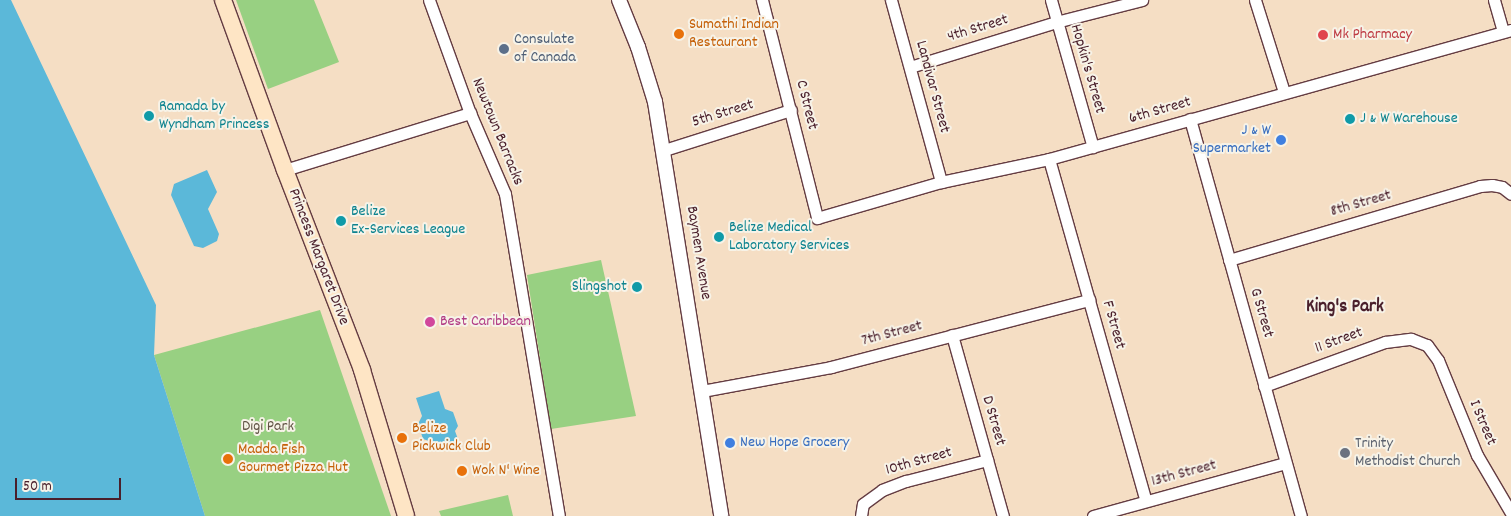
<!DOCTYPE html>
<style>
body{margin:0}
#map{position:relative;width:1511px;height:516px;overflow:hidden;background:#f5dec4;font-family:Dekko,sans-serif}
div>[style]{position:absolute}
.green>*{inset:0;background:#98d082}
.water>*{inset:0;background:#5bb8d9}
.roads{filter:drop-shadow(1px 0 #643c42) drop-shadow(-1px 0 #643c42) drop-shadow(0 1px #643c42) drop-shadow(0 -1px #643c42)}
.minor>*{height:11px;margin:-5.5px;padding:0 5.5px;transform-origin:5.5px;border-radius:5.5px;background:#fff}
.tertiary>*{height:14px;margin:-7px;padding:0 7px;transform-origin:7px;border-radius:7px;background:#fff}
.secondary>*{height:16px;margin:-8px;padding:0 8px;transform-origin:8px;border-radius:8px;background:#fee5c5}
.dots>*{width:14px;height:14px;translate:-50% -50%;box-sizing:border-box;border:2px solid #f7f3e8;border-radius:50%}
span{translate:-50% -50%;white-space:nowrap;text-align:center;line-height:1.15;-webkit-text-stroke:4px #f7f3e8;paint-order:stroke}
.food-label{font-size:16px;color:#c56008}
.left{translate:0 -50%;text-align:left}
.street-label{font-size:16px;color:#4a1f2b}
.health-label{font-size:16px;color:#be3a42}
.service-label{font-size:16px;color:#4e5e75}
.culture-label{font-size:16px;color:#0d838f}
.right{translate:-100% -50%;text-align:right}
.shop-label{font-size:16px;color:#366cbe}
.hotel-label{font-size:16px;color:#b23c85}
.park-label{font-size:16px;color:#615445}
.worship-label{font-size:16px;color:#5b616d}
.quarter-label{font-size:19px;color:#4a1f2b;font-weight:700}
.scale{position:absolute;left:15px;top:478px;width:106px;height:22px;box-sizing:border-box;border:2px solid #4a1f2b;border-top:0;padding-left:6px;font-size:15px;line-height:18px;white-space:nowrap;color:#4a1f2b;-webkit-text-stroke:4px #f7f3e8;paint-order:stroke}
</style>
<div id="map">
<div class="green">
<i style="clip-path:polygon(236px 0,314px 0,339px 62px,268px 89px)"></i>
<i style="clip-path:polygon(601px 260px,636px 416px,551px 429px,527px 275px)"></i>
<i style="clip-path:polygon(320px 310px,391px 516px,205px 516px,154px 355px)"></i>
<i style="clip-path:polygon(508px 495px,513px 516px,441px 516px,439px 511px)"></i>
</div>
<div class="water">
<i style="clip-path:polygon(0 0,11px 0,156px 305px,154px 355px,205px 516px,0 516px)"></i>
<i style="clip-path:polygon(207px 170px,217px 192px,208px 209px,219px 234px,217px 241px,203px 248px,194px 246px,171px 195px,174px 184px)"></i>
<i style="clip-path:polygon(439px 391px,445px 409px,453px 412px,458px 426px,455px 431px,459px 442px,432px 451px,429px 441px,423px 439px,418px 424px,422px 416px,416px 398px)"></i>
</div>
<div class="roads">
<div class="minor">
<i style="left:429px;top:0;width:120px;rotate:70.1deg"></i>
<i style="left:470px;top:113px;width:88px;rotate:66.6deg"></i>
<i style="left:505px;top:194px;width:326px;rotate:80.5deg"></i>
<i style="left:762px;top:0;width:225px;rotate:75.8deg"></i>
<i style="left:817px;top:218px;width:129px;rotate:-16.2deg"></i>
<i style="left:941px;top:182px;width:110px;rotate:-12deg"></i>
<i style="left:1049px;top:159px;width:480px;rotate:-15.6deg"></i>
<i style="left:891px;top:0;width:189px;rotate:74.6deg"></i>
<i style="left:1051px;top:0;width:153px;rotate:74.1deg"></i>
<i style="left:1255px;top:0;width:96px;rotate:72.5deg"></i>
<i style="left:1494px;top:0;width:33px;rotate:74deg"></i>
<i style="left:910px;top:67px;width:153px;rotate:-17.1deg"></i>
<i style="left:1056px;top:22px;width:89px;rotate:-14.3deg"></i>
<i style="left:1190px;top:119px;width:412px;rotate:74.4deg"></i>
<i style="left:664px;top:150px;width:133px;rotate:-17.5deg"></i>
<i style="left:1049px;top:159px;width:355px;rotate:74.2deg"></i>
<i style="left:285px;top:170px;width:194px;rotate:-17.1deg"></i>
<i style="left:1229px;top:260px;width:262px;rotate:-16.4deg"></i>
<i style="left:1480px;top:186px;width:12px;rotate:-5deg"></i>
<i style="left:1492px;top:185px;width:10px;rotate:11deg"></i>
<i style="left:1502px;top:187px;width:11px;rotate:38deg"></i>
<i style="left:952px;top:335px;width:188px;rotate:74.3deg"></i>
<i style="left:1264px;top:386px;width:129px;rotate:-20deg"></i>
<i style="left:1385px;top:342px;width:26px;rotate:-7deg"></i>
<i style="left:1411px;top:339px;width:17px;rotate:21deg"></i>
<i style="left:1427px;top:345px;width:19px;rotate:54deg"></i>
<i style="left:1438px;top:360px;width:103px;rotate:67.7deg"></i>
<i style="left:1477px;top:455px;width:67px;rotate:59.6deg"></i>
<i style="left:702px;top:391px;width:131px;rotate:-10.5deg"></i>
<i style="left:831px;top:367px;width:267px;rotate:-14.6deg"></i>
<i style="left:861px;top:516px;width:12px;rotate:-81deg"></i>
<i style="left:863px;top:504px;width:24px;rotate:-36deg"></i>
<i style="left:882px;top:490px;width:26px;rotate:-21deg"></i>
<i style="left:906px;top:481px;width:84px;rotate:-14.5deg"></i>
<i style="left:1093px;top:516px;width:199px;rotate:-15.4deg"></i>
</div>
<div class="tertiary">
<i style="left:619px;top:0;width:51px;rotate:68deg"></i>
<i style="left:638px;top:47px;width:58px;rotate:72.8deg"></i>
<i style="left:655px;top:102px;width:419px;rotate:80.9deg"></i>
</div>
<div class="secondary">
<i style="left:223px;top:0;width:181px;rotate:70deg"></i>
<i style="left:285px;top:170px;width:214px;rotate:68.9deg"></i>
<i style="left:362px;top:370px;width:152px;rotate:73.2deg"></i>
</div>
</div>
<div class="dots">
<i style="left:679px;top:34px;background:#e8710a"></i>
<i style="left:1323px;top:35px;background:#e0444e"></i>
<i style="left:504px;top:49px;background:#5c6f8a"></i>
<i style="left:149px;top:116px;background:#0f9aa8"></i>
<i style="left:1350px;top:119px;background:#0f9aa8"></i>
<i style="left:1281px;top:140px;background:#3f7fe0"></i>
<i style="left:341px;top:221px;background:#0f9aa8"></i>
<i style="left:719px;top:237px;background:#0f9aa8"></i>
<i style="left:637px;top:287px;background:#0f9aa8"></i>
<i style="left:430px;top:322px;background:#d1479c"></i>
<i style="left:402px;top:438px;background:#e8710a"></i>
<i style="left:730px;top:443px;background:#3f7fe0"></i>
<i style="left:1345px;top:453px;background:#6b7280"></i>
<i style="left:228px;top:459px;background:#e8710a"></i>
<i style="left:462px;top:471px;background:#e8710a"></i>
</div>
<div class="food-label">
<span class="left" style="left:689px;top:34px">Sumathi Indian<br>Restaurant</span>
<span class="left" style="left:412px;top:438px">Belize<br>Pickwick Club</span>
<span class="left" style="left:238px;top:459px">Madda Fish<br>Gourmet Pizza Hut</span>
<span class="left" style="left:472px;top:471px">Wok N' Wine</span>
</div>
<div class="street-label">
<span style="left:978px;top:29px;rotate:-17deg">4th Street</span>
<span style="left:1087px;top:69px;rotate:74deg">Hopkin's Street</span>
<span style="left:932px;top:87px;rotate:75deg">Landivar Street</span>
<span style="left:806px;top:105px;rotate:76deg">C Street</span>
<span style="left:1160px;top:111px;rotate:-16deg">6th Street</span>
<span style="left:723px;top:114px;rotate:-17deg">5th Street</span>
<span style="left:497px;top:132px;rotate:68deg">Newtown Barracks</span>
<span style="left:1361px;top:204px;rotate:-16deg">8th Street</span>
<span style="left:698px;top:253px;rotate:81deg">Baymen Avenue</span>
<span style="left:318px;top:257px;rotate:69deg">Princess Margaret Drive</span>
<span style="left:1261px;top:313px;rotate:74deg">G Street</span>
<span style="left:1113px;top:325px;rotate:74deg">F Street</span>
<span style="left:892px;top:334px;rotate:-15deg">7th Street</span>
<span style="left:1339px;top:341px;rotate:-20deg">11 Street</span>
<span style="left:993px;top:421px;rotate:74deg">D Street</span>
<span style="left:1482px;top:423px;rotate:67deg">I Street</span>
<span style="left:919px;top:462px;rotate:-16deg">10th Street</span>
<span style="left:1184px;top:474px;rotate:-15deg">13th Street</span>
</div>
<div class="health-label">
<span class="left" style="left:1333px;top:35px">Mk Pharmacy</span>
</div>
<div class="service-label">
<span class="left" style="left:514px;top:49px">Consulate<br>of Canada</span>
</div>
<div class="culture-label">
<span class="left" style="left:159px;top:116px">Ramada by<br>Wyndham Princess</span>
<span class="left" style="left:1360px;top:119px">J &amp; W Warehouse</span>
<span class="left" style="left:351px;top:221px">Belize<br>Ex-Services League</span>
<span class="left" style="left:729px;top:237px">Belize Medical<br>Laboratory Services</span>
<span class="right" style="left:627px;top:287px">Slingshot</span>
</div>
<div class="shop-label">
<span class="right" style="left:1271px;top:140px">J &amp; W<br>Supermarket</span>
<span class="left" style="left:740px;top:443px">New Hope Grocery</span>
</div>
<div class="hotel-label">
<span class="left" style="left:440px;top:322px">Best Caribbean</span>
</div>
<div class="park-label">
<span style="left:268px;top:427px">Digi Park</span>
</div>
<div class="worship-label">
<span class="left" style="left:1355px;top:453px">Trinity<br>Methodist Church</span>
</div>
<div class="quarter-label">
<span style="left:1345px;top:308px">King's Park</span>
</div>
<div class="scale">50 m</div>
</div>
